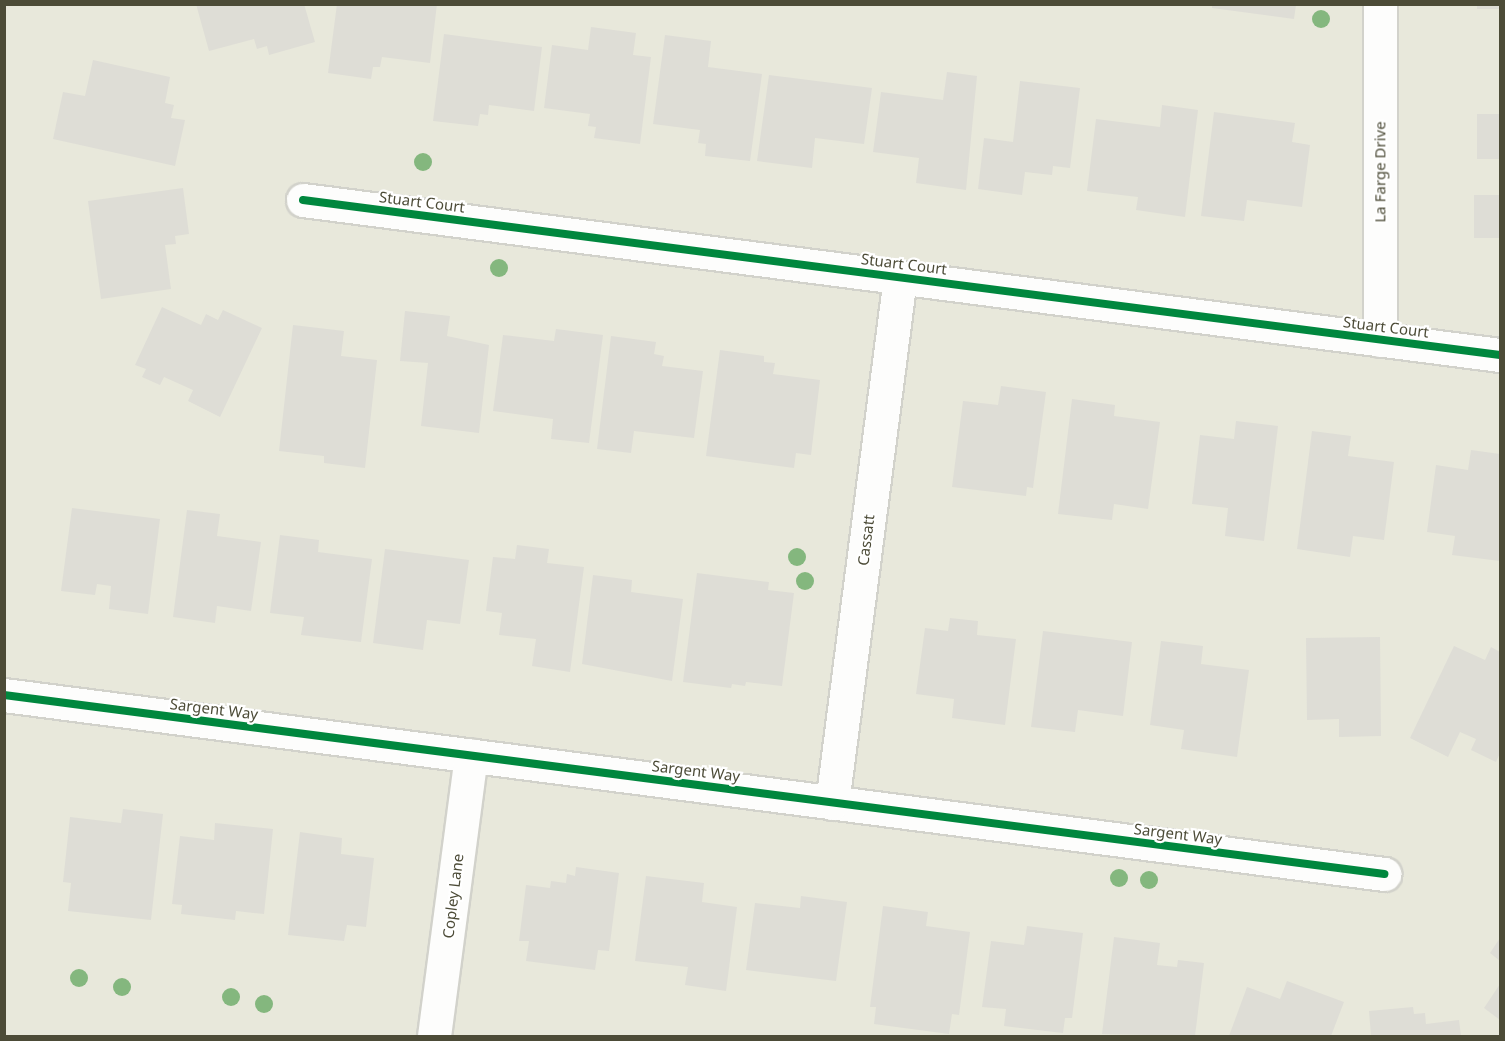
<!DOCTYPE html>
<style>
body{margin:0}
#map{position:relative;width:1505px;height:1041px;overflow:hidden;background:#f4f4ee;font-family:"Noto Sans",sans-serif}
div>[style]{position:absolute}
.residential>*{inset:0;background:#e8e8db;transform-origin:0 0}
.building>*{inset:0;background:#deddd6;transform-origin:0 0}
.roads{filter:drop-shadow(2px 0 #d2d2cb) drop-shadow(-2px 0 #d2d2cb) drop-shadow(0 2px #d2d2cb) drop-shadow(0 -2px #d2d2cb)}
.street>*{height:33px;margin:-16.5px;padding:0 16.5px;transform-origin:16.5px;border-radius:16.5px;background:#fdfdfc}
.cycleway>*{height:8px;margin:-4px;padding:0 4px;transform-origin:4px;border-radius:4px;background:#00873e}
.trees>*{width:18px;height:18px;margin:-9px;border-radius:50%;background:#84b77e}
span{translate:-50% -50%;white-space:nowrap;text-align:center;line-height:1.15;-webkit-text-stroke:4.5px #fff;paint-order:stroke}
.street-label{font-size:15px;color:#4c4b37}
.frame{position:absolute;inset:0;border:6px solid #4c4b37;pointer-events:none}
</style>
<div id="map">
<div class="residential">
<i style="left:5px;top:5px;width:1495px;height:1031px"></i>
</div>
<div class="building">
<i style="clip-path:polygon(196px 4px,304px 4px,315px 42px,269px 55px,267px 46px,257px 49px,254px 39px,209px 51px)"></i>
<i style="clip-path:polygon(337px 4px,437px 4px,430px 63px,382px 57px,380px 67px,373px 67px,371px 79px,328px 73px)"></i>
<i style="left:1477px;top:4px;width:23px;height:5px"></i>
<i style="clip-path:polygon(1212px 5px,1296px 5px,1294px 19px,1212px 8px)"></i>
<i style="clip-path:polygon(591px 27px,636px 33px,633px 55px,651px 57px,640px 144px,594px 138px,596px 127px,588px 126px,590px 114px,544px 108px,552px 45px,588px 50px)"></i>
<i style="clip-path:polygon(444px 34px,542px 47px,534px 111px,489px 105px,488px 115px,480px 114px,478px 126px,433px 121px)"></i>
<i style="clip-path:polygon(665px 35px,711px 41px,708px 67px,762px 74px,750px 161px,705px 156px,706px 144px,698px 143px,700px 130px,653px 124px)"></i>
<i style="clip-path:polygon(93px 60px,170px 77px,165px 103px,174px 105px,171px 118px,185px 120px,175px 166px,53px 139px,63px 92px,85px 96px)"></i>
<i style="clip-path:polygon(947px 72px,977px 76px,966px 190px,916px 183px,919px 158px,873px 152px,881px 92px,943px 100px)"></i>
<i style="clip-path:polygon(769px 75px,872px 88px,864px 144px,815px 138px,812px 168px,757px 161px)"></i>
<i style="clip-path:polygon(1020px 81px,1080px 88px,1070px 168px,1053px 166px,1052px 175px,1025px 172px,1022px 195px,978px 189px,984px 138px,1013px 142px)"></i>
<i style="clip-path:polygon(1162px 105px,1198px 110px,1185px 217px,1136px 210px,1138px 197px,1087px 191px,1096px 119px,1160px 127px)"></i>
<i style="clip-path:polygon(1214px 112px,1295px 123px,1292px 142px,1310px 145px,1302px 207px,1247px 200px,1244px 221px,1201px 216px)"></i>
<i style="left:1500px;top:114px;width:45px;height:23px;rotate:90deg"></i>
<i style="clip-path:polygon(183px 188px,189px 234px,175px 236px,176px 244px,165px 245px,171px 289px,101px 299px,88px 201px)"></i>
<i style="left:1474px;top:195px;width:26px;height:43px"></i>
<i style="clip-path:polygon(162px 307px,201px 325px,206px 314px,218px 320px,223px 310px,262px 328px,220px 417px,188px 401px,193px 390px,164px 377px,160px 385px,142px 377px,146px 369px,135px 365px)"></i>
<i style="clip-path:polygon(405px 311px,450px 316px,447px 336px,489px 345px,479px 433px,421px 426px,428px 363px,400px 361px)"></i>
<i style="clip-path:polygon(293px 325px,344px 331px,341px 356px,377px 360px,365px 468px,324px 463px,324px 456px,279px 451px)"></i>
<i style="clip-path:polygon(556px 329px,603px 335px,589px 443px,551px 439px,553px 419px,493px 411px,503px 335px,554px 341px)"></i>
<i style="clip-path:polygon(611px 336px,656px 342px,654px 354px,664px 356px,662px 366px,703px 371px,694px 438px,634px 431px,631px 453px,597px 449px)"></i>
<i style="clip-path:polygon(720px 350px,764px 356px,764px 362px,775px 363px,773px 374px,820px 380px,811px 455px,796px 453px,794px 468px,706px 456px)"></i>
<i style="clip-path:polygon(1001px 386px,1046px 392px,1033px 488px,1027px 487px,1026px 496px,952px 487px,963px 401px,998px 405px)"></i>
<i style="clip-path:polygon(1072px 399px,1115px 405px,1114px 416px,1160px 422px,1148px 509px,1114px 504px,1112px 520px,1058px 514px)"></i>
<i style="clip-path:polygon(1236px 421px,1278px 426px,1264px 541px,1225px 536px,1228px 508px,1192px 504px,1200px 435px,1234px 439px)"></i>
<i style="clip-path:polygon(1312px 431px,1351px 436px,1348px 456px,1394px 462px,1384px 540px,1353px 536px,1350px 557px,1297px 549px)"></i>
<i style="clip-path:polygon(1471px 450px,1500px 454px,1500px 561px,1452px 555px,1455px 536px,1427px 532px,1436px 465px,1468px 470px)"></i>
<i style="clip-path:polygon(72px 508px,160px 519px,148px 614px,109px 609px,111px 586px,97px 584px,95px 595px,61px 591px)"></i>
<i style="clip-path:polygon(187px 510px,220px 514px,217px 536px,261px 542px,251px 611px,217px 606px,215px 623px,173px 617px)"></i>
<i style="clip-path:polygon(280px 535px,319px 540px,318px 552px,372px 559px,361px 642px,301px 635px,304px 617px,270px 613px)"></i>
<i style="clip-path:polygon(517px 545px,549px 549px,547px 563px,584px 567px,570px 672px,532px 666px,536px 639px,499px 635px,502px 613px,486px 611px,493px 557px,515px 559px)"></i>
<i style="clip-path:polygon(385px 549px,469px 560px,460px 624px,427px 620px,423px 650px,373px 643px)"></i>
<i style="clip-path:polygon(697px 573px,769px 582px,768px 590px,794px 593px,782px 686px,746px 682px,745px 686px,732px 684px,731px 688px,683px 682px)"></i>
<i style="clip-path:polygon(593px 575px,632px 580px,631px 592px,683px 599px,672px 681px,582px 664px)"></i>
<i style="clip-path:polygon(950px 618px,978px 621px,977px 635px,1016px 639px,1005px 725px,952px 718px,954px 699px,916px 694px,925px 628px,948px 631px)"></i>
<i style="clip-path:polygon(1043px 631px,1132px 642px,1123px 716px,1078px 710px,1075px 732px,1031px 727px)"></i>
<i style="clip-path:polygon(1380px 637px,1381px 736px,1339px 737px,1339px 719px,1307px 720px,1306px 638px)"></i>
<i style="clip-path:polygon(1161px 641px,1203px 646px,1201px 664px,1249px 670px,1237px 757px,1181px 749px,1184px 730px,1150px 725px)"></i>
<i style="clip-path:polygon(1454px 646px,1485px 660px,1491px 647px,1500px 652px,1500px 753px,1496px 762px,1471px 750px,1476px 739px,1460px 732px,1448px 757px,1410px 738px)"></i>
<i style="clip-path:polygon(123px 809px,163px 814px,151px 920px,68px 911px,71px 883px,63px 882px,70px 817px,121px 823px)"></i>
<i style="clip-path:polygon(215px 823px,273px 829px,264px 914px,236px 911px,235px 920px,181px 914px,182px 905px,172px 904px,180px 836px,214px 840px)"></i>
<i style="clip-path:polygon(300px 832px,342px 838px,341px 854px,374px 858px,366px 927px,347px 925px,344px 941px,288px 935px)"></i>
<i style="clip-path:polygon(576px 867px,619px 873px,609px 951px,598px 950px,595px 970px,526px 961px,529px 941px,519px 941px,526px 885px,550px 888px,551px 881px,566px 883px,567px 874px,575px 876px)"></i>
<i style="clip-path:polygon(646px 876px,704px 883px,702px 902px,737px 907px,726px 991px,685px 985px,688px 967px,635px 961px)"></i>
<i style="clip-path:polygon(801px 896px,847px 902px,836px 981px,746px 970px,755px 903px,800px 908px)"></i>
<i style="clip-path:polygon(883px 906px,928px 912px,926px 926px,970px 932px,959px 1015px,952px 1014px,949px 1034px,874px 1024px,876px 1007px,870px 1007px)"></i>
<i style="clip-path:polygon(1027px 926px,1083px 933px,1072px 1018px,1065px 1018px,1063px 1033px,1004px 1026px,1006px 1009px,982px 1007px,991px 941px,1024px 945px)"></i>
<i style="clip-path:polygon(1114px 937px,1160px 943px,1157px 965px,1177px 967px,1178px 960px,1204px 963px,1195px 1036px,1102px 1034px)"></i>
<i style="clip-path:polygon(1500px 938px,1500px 961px,1490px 953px)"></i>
<i style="clip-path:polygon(1287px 981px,1344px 1002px,1331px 1036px,1229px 1036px,1247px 987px,1280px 999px)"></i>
<i style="clip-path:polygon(1500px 984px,1500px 1020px,1484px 1008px)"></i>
<i style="clip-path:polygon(1413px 1007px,1414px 1014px,1425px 1013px,1426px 1024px,1459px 1020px,1461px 1036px,1371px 1036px,1369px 1011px)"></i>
</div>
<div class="roads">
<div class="street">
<i style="left:1380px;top:4px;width:336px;rotate:90deg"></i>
<i style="left:303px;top:200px;width:1207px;rotate:7.38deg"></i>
<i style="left:4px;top:695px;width:1392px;rotate:7.39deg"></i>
<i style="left:832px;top:803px;width:530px;rotate:-82.63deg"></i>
<i style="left:434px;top:1036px;width:283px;rotate:-82.5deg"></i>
</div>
</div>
<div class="cycleway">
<i style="left:303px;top:200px;width:1207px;rotate:7.38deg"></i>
<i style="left:4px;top:695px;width:1392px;rotate:7.39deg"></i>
</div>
<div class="trees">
<i style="left:1321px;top:19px"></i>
<i style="left:423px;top:162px"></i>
<i style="left:499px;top:268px"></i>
<i style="left:797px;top:557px"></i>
<i style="left:805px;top:581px"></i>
<i style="left:1119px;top:878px"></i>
<i style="left:1149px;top:880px"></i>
<i style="left:79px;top:978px"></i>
<i style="left:122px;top:987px"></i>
<i style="left:231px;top:997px"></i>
<i style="left:264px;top:1004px"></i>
</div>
<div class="street-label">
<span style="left:1380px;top:172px;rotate:-90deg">La Farge Drive</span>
<span style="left:422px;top:202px;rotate:7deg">Stuart Court</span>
<span style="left:904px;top:264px;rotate:7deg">Stuart Court</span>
<span style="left:1386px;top:327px;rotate:7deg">Stuart Court</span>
<span style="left:866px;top:540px;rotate:-83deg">Cassatt</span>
<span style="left:214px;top:709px;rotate:7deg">Sargent Way</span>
<span style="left:696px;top:771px;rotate:7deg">Sargent Way</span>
<span style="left:1178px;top:834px;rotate:7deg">Sargent Way</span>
<span style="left:453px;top:896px;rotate:-83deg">Copley Lane</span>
</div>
<div class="frame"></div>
</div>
